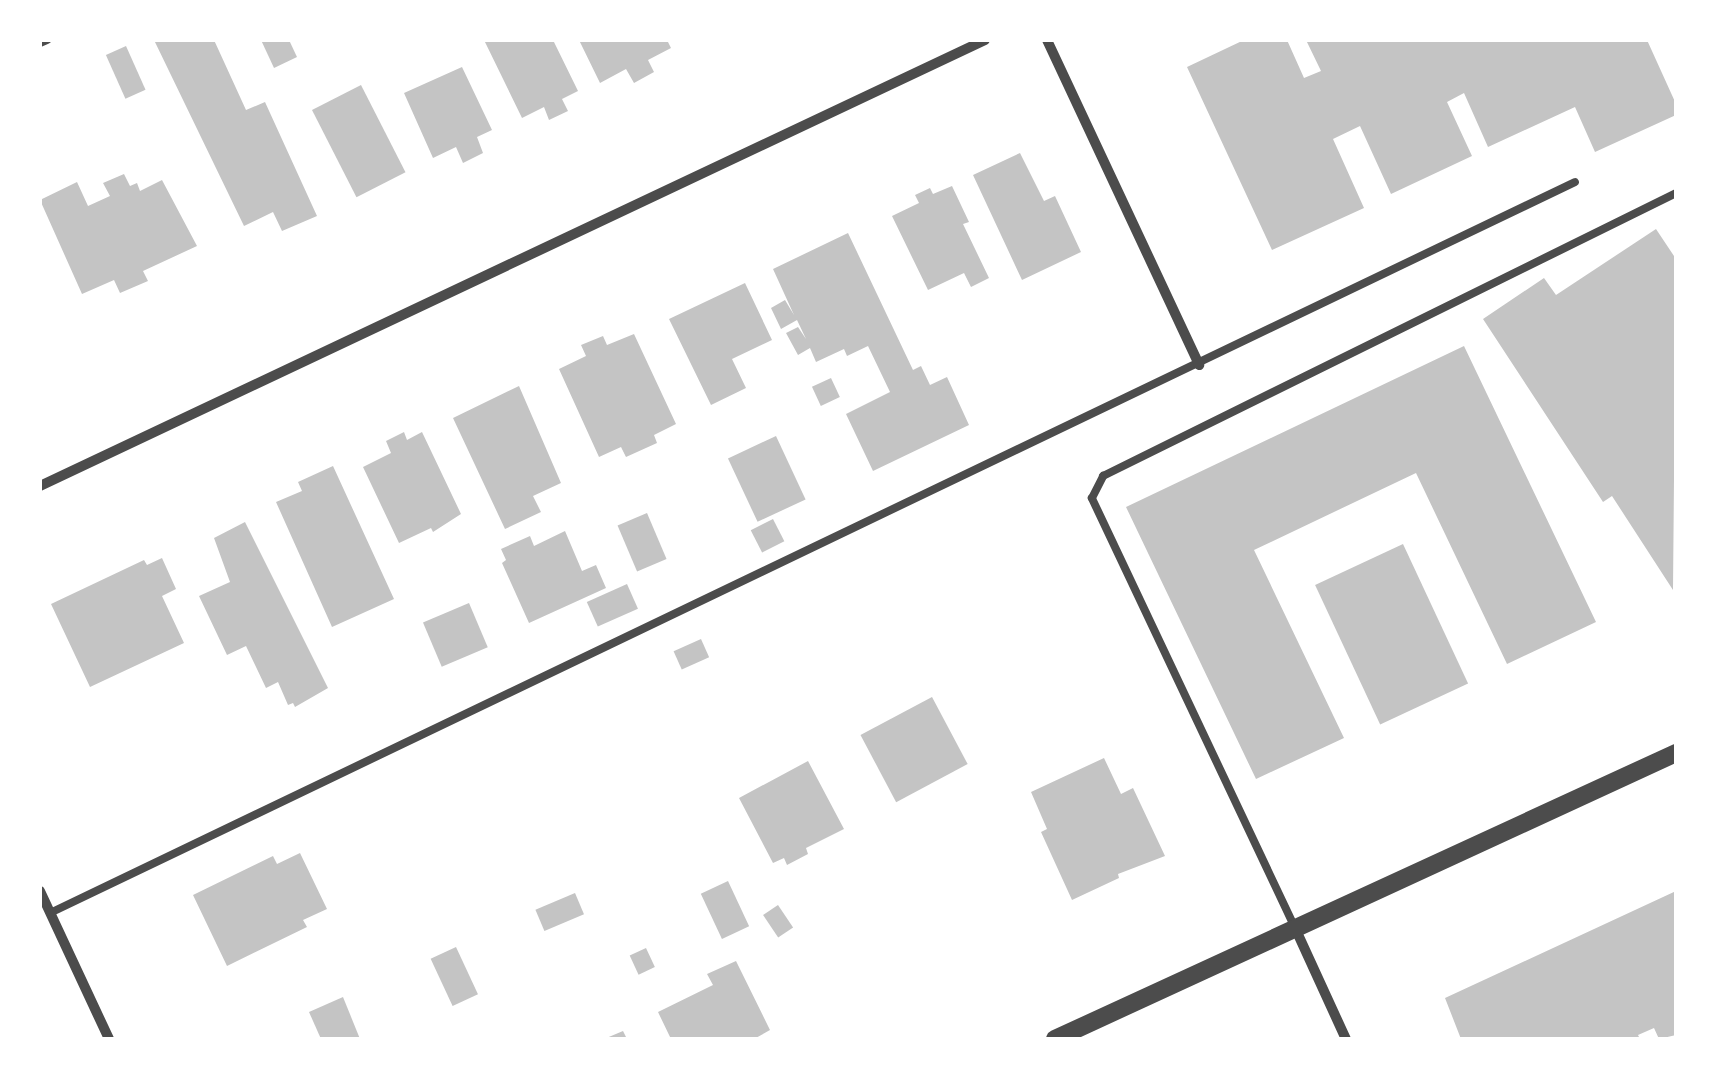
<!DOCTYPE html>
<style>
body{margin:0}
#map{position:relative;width:1716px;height:1079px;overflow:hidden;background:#fff;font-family:"Public Sans",sans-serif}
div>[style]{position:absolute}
.building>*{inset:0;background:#c4c4c4;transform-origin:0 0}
.service>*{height:8px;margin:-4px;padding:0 4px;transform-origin:4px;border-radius:4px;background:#4c4c4c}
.minor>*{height:10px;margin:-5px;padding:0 5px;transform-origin:5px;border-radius:5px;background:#4c4c4c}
.tertiary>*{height:18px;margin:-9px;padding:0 9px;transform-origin:9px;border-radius:9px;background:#4c4c4c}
span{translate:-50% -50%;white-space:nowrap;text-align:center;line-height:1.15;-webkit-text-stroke:8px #fff;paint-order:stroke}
.frame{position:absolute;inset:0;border:42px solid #fff;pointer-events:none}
</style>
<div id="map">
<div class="building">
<i style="clip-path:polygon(154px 40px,214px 40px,246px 110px,265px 102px,317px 216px,282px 231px,273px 212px,244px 226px)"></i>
<i style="clip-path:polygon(261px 40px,289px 40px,297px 57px,274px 68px)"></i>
<i style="clip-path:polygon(484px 40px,553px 40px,578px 91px,562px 99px,568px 111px,549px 120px,544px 107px,522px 118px)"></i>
<i style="clip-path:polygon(579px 40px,667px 40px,671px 48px,648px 60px,654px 72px,634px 83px,626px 69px,600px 83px)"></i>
<i style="clip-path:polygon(1244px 40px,1287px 40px,1304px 78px,1321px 71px,1306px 40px,1647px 40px,1676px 104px,1676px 115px,1595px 152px,1575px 107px,1488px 147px,1464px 93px,1447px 102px,1472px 156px,1391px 194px,1360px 126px,1333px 139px,1364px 208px,1272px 250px,1187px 67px)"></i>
<i style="left:126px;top:46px;width:48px;height:22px;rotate:66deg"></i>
<i style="clip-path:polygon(462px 67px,492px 130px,477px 137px,483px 153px,463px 163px,456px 147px,433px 158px,404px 93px)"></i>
<i style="left:361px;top:85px;width:98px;height:55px;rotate:63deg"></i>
<i style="clip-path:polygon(1020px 153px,1044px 201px,1055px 196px,1081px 252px,1022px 280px,973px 175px)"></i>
<i style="clip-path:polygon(124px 174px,130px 186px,137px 183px,140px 191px,162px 180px,197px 246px,143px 271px,148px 281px,120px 293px,114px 280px,82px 294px,40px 200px,77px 182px,88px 206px,110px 196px,103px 183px)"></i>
<i style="clip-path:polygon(952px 186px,969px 222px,963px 224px,989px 278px,971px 287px,964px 273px,928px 290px,892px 216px,919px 203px,915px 195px,930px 188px,933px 194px)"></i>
<i style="clip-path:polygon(1656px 229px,1676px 259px,1673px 590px,1612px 496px,1603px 502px,1483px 319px,1544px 278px,1556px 295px)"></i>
<i style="clip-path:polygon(848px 233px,913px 370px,921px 366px,930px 385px,947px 377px,969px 425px,873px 471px,846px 414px,890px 392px,868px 346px,847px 356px,844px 349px,816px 362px,810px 348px,798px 355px,786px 333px,798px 327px,806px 339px,797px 320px,781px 329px,771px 308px,785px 300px,794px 315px,773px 269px)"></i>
<i style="clip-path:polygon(745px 283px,772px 340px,732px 359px,746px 388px,711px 405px,669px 319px)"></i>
<i style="clip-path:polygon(634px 334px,676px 424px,654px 435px,657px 443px,626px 457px,621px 447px,599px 457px,559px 369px,586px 356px,581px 345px,603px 336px,607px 345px)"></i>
<i style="clip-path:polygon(1464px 346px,1596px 622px,1507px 664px,1416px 473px,1254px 550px,1344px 738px,1256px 779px,1126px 507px)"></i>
<i style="left:831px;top:378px;width:21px;height:21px;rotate:65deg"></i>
<i style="clip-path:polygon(519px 386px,561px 483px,533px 496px,541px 512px,505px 529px,453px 418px)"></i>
<i style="clip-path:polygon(404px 432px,407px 440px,422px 432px,461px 514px,433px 532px,431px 528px,399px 543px,363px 467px,391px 453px,386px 441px)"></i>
<i style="left:776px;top:436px;width:70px;height:53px;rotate:65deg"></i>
<i style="clip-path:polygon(333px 466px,394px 599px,332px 627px,276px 502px,302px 491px,298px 482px)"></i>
<i style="left:647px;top:513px;width:50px;height:32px;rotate:67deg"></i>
<i style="left:773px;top:519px;width:25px;height:25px;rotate:63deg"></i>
<i style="clip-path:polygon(245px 522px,328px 688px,295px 707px,293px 703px,288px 705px,278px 682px,266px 688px,246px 646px,227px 655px,199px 596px,230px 582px,214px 538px)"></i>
<i style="clip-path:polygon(565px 531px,582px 571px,596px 565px,606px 588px,529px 623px,502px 563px,506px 560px,501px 549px,530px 536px,534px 546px)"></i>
<i style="left:1403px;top:544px;width:154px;height:97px;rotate:65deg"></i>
<i style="clip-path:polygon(162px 558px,176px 589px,162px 596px,184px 643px,90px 687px,51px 604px,144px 560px,147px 565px)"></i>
<i style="left:627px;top:584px;width:27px;height:44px;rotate:66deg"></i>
<i style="left:469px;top:603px;width:48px;height:50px;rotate:67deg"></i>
<i style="left:701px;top:639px;width:20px;height:30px;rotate:66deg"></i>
<i style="left:932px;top:697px;width:76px;height:81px;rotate:62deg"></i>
<i style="clip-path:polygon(1104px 758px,1121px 794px,1133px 788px,1165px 856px,1118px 874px,1119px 878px,1072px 900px,1041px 832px,1047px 829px,1031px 792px)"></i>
<i style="clip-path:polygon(808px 761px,844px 829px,806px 848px,808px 854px,787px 865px,784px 858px,773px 863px,739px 798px)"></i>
<i style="clip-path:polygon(300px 853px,327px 909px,303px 920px,307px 927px,227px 966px,193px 895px,273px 856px,277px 864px)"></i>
<i style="left:728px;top:881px;width:50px;height:30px;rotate:65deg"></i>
<i style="clip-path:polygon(1676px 891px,1676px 1035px,1659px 1039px,1654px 1028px,1638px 1035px,1640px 1039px,1461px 1039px,1445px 998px)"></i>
<i style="left:575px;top:893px;width:23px;height:43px;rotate:67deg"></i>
<i style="left:778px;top:905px;width:27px;height:18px;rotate:56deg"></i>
<i style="left:456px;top:947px;width:52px;height:28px;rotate:65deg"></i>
<i style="left:646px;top:948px;width:21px;height:18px;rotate:65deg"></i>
<i style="clip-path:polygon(736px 961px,770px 1030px,754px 1039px,671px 1039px,658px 1012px,713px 985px,707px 974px)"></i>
<i style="clip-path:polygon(343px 997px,360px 1039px,321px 1039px,309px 1012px)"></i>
<i style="clip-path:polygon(623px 1031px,627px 1039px,604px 1039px)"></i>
</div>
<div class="service">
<i style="left:40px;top:43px;width:8px;rotate:-23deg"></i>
<i style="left:50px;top:913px;width:1691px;rotate:-25.61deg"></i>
<i style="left:1296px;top:930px;width:478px;rotate:-115.3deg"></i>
<i style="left:1092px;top:498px;width:25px;rotate:-63deg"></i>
<i style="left:1103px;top:476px;width:639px;rotate:-26.28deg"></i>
</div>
<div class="minor">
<i style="left:1047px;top:40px;width:359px;rotate:64.9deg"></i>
<i style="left:40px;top:486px;width:1045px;rotate:-25.27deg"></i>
<i style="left:40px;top:891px;width:163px;rotate:65deg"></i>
<i style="left:1296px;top:930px;width:120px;rotate:65.4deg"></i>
</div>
<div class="tertiary">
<i style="left:1055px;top:1039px;width:684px;rotate:-24.73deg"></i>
</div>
<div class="frame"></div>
</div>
